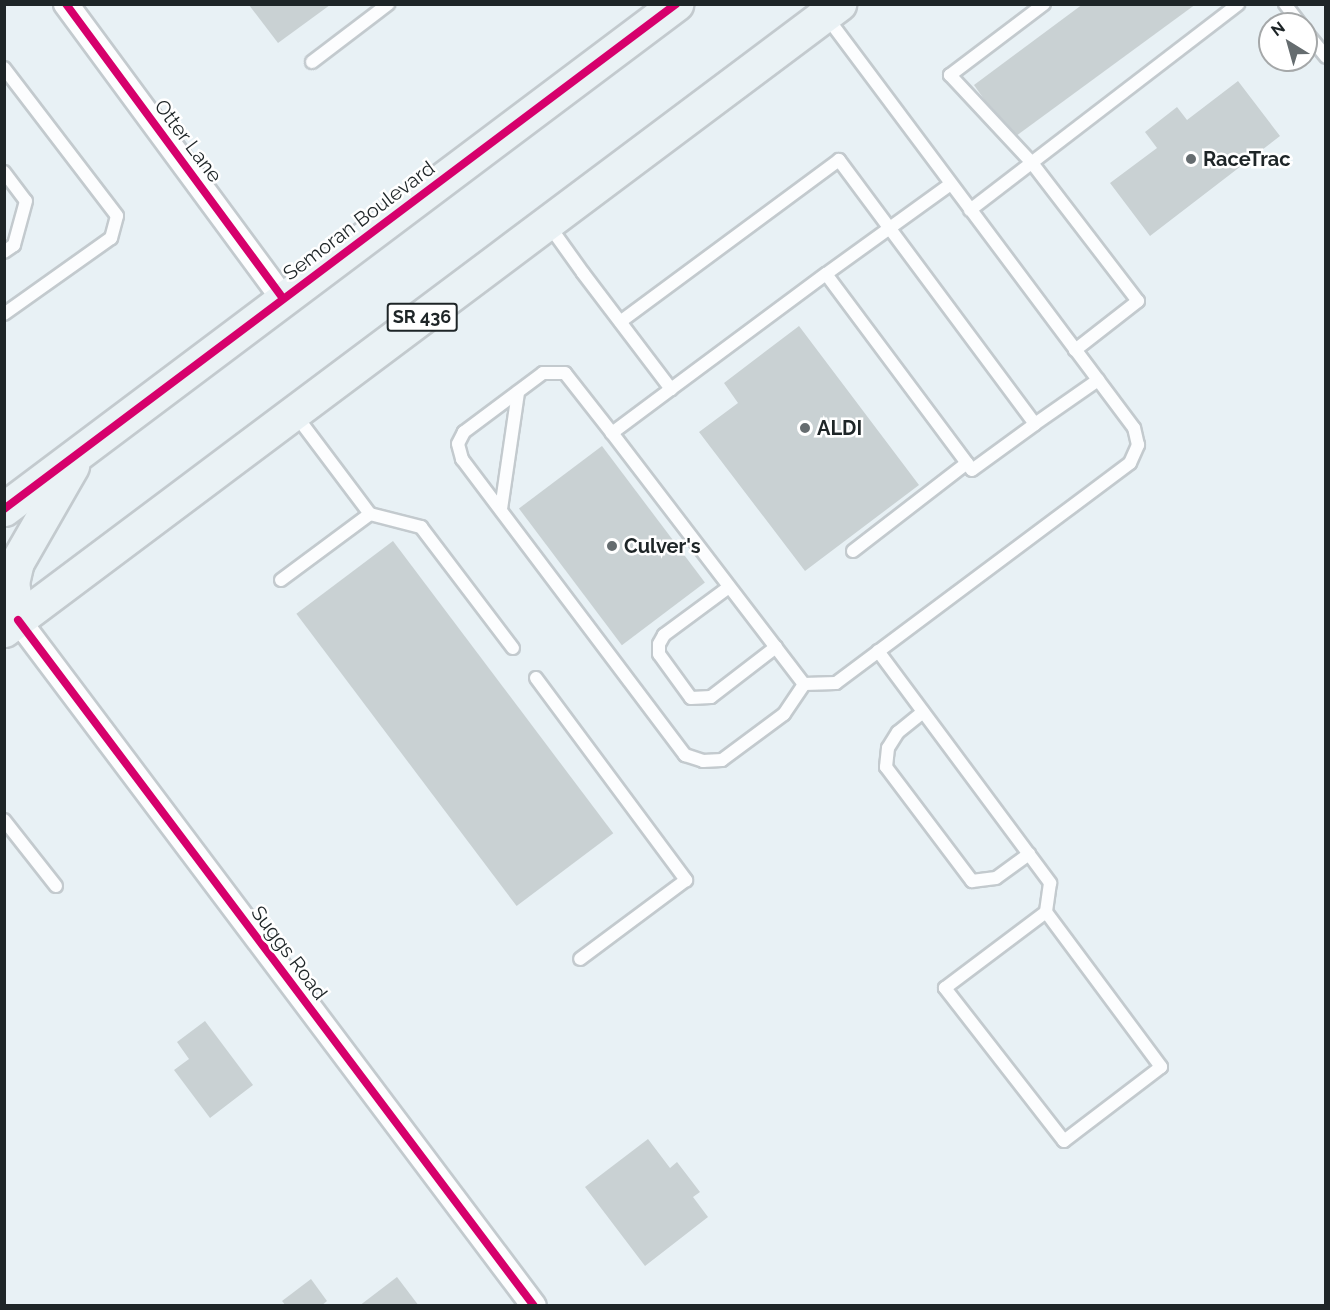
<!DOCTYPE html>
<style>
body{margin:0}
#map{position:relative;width:1330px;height:1310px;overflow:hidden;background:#e8f1f5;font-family:Raleway,sans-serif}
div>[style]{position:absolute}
.building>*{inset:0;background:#c9d1d3;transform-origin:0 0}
.roads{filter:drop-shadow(2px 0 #c3cace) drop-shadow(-2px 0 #c3cace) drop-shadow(0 2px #c3cace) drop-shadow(0 -2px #c3cace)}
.service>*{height:12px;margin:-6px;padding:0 6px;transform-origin:6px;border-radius:6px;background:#fcfdfe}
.minor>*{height:24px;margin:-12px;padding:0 12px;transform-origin:12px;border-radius:12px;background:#fcfdfe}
.primary>*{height:33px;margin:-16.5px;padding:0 16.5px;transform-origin:16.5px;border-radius:16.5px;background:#eaf2f5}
.cycleway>*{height:8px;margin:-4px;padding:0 4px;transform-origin:4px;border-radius:4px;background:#d6006c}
.dots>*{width:16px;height:16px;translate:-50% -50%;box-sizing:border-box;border:3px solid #fff;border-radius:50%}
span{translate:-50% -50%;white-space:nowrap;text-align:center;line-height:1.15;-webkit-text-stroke:5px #fff;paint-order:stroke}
.shield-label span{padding:2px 4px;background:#fff;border:2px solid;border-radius:4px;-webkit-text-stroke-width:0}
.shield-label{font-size:18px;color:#1e2527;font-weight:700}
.street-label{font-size:20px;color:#1e2527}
.poi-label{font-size:20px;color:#1e2527;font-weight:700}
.left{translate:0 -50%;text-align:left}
.frame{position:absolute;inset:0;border:6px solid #1e2527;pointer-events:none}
.north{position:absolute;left:1258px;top:12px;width:60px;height:60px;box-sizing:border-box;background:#fff;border:2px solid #a5a8a9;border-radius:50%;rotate:323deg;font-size:16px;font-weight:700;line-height:24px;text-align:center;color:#1e2527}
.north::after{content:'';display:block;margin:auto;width:21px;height:27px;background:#656c6f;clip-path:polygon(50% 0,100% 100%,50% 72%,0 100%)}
</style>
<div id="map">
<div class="building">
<i style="clip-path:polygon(1083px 4px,1196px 4px,1012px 139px,974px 85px)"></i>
<i style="clip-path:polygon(249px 5px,330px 5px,278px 43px)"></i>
<i style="clip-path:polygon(1238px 81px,1280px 136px,1150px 236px,1110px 183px,1157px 148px,1145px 132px,1177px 107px,1187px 120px)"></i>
<i style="clip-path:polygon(799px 326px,919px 485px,805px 571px,699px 432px,738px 403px,724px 383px)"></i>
<i style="left:602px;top:446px;width:171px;height:104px;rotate:53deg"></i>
<i style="left:393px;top:541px;width:366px;height:121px;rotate:53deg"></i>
<i style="clip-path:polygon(205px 1021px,253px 1085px,210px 1118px,174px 1070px,189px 1059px,177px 1042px)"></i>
<i style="clip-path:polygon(648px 1139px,670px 1168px,677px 1162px,700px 1192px,693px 1197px,708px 1217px,645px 1266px,585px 1187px)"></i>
<i style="clip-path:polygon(397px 1277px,419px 1306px,359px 1306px)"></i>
<i style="clip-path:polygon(311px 1279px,327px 1301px,321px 1306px,286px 1306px,282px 1301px)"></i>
</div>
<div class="roads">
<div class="service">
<i style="left:1044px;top:4px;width:118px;rotate:142.9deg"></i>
<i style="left:950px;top:75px;width:120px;rotate:47deg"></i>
<i style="left:1032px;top:163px;width:174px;rotate:52.5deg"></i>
<i style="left:1138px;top:301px;width:80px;rotate:142.1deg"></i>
<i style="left:1285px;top:4px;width:25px;rotate:53deg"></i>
<i style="left:1306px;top:32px;width:32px;rotate:51deg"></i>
<i style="left:312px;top:62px;width:96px;rotate:-37.3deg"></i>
<i style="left:4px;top:68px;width:186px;rotate:52.6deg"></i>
<i style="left:117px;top:216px;width:23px;rotate:105deg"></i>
<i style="left:111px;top:238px;width:131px;rotate:144.6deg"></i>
<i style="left:4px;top:172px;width:36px;rotate:53deg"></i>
<i style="left:26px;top:201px;width:46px;rotate:105.3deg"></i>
<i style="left:14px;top:245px;width:12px;rotate:145deg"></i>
<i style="left:970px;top:210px;width:338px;rotate:-37.5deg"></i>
<i style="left:548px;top:224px;width:60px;rotate:54.5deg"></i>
<i style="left:583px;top:273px;width:146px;rotate:52.8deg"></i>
<i style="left:671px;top:389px;width:193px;rotate:-36.6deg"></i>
<i style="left:826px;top:274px;width:244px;rotate:53.3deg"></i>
<i style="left:972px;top:470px;width:78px;rotate:-36.1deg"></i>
<i style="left:1035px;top:424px;width:329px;rotate:-126.6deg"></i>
<i style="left:839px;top:160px;width:272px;rotate:143.5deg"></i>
<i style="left:826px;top:274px;width:154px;rotate:-35.8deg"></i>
<i style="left:671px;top:389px;width:74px;rotate:143.3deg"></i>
<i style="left:612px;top:433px;width:76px;rotate:-128.1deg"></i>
<i style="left:565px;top:373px;width:22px;rotate:180deg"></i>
<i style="left:543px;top:373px;width:99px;rotate:143.2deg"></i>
<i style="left:464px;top:432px;width:13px;rotate:117deg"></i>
<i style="left:458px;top:444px;width:16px;rotate:75deg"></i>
<i style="left:462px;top:459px;width:371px;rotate:53deg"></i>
<i style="left:685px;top:755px;width:19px;rotate:18deg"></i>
<i style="left:703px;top:761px;width:19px;rotate:-3deg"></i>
<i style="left:722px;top:760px;width:77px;rotate:-36.6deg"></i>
<i style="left:784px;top:714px;width:36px;rotate:-56deg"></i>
<i style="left:1035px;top:424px;width:77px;rotate:-34.9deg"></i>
<i style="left:612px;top:433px;width:316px;rotate:52.6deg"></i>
<i style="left:501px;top:509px;width:118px;rotate:-81.7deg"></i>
<i style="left:370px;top:514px;width:53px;rotate:14.3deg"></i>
<i style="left:421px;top:527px;width:152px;rotate:52.8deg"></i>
<i style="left:853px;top:551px;width:144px;rotate:-37.7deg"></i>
<i style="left:281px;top:580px;width:111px;rotate:-36.6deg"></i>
<i style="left:370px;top:514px;width:125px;rotate:-126.9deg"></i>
<i style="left:729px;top:587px;width:81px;rotate:143.6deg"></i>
<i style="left:664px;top:635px;width:10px;rotate:119deg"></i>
<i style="left:659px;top:644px;width:10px;rotate:90deg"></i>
<i style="left:659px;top:654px;width:54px;rotate:54deg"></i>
<i style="left:691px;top:698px;width:20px;rotate:-3deg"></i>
<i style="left:711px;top:697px;width:82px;rotate:-37.6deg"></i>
<i style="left:878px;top:651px;width:289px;rotate:53.4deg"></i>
<i style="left:1050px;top:883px;width:29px;rotate:98deg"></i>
<i style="left:1046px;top:912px;width:193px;rotate:53.4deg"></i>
<i style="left:1161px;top:1067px;width:122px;rotate:142.7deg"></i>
<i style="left:1064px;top:1141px;width:194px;rotate:-127.9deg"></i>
<i style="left:945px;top:988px;width:126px;rotate:-37deg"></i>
<i style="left:536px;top:678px;width:252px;rotate:53.4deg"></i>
<i style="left:686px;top:880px;width:132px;rotate:143.3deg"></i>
<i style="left:804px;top:684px;width:32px;rotate:-2deg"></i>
<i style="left:836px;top:683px;width:367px;rotate:-36.8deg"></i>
<i style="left:1130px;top:463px;width:20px;rotate:-66deg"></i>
<i style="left:1138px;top:445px;width:17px;rotate:-103deg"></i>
<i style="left:1134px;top:428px;width:514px;rotate:-126.78deg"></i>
<i style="left:923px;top:712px;width:32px;rotate:141deg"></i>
<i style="left:898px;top:732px;width:19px;rotate:122deg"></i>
<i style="left:888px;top:748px;width:19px;rotate:96deg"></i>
<i style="left:886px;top:767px;width:143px;rotate:53deg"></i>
<i style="left:972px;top:881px;width:24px;rotate:-7deg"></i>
<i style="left:996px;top:878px;width:41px;rotate:-36deg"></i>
<i style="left:4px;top:820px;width:84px;rotate:51.8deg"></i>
</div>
<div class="minor">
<i style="left:66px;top:4px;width:365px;rotate:53.6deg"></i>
<i style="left:18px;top:620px;width:858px;rotate:53.05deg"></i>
</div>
<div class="primary">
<i style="left:4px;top:509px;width:841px;rotate:-36.92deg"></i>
<i style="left:18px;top:620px;width:37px;rotate:-99deg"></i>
<i style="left:12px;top:583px;width:22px;rotate:-77deg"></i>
<i style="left:17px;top:562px;width:111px;rotate:-60.2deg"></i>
<i style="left:4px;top:630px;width:1044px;rotate:-36.86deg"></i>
</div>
</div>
<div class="cycleway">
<i style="left:66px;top:4px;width:365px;rotate:53.6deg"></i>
<i style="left:4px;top:509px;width:841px;rotate:-36.92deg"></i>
<i style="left:18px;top:620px;width:858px;rotate:53.05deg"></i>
</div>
<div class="dots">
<i style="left:1191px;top:159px;background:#656c6f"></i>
<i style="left:805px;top:428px;background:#656c6f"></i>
<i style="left:612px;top:546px;background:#656c6f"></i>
</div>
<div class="shield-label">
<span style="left:422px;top:317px">SR 436</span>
</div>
<div class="street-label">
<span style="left:188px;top:141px;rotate:53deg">Otter Lane</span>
<span style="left:359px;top:221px;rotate:-37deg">Semoran Boulevard</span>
<span style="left:289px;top:953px;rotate:53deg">Suggs Road</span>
</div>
<div class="poi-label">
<span class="left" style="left:1203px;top:159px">RaceTrac</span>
<span class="left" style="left:817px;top:428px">ALDI</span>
<span class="left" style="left:624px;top:546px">Culver's</span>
</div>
<div class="frame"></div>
<div class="north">N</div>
</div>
